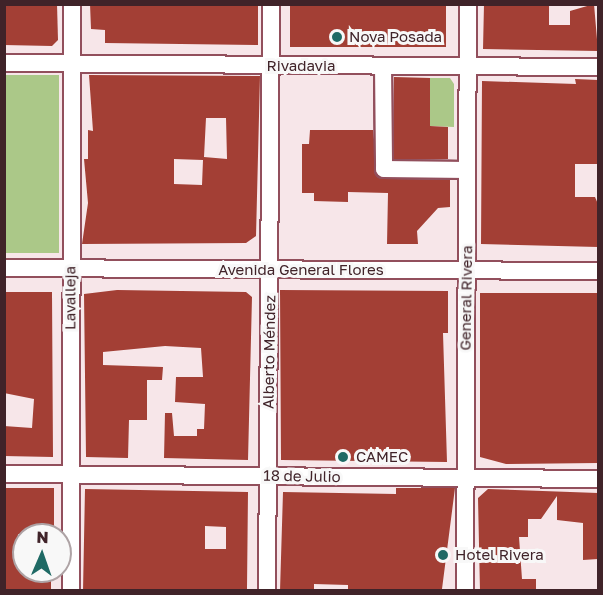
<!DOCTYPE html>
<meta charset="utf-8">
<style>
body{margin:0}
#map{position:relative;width:603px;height:595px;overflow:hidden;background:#f7e6e9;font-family:"Golos Text",sans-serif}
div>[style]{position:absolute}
.green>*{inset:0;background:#abc888;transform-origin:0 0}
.building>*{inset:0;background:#a33f35;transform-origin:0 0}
.roads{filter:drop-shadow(2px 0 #924f5c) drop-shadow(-2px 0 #924f5c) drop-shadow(0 2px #924f5c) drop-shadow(0 -2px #924f5c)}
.minor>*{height:16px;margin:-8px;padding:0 8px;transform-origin:8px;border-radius:8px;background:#fff}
.dots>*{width:16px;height:16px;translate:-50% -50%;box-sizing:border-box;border:3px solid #f8f8f8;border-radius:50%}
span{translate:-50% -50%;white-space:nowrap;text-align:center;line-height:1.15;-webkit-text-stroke:6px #f8f8f8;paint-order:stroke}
.poi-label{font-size:15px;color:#402329}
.left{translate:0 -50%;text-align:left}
.street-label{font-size:15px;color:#402329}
.frame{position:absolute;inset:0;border:6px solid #402329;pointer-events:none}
.north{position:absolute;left:12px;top:523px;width:60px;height:60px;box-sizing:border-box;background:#f8f8f8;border:2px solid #aea3a5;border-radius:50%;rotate:2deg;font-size:16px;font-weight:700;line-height:24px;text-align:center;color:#402329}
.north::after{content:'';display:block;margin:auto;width:21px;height:27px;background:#1f6a65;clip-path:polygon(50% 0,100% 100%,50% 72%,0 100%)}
</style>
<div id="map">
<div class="green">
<i style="left:5px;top:75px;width:54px;height:178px"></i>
<i style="clip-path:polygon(430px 78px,450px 78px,454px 84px,454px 127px,430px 126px)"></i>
</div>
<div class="building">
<i style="clip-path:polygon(4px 4px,57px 4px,58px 40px,52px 46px,4px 45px)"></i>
<i style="clip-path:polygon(90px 4px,258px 4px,258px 45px,105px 43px,105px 30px,91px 29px)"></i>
<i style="left:290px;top:4px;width:156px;height:43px"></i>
<i style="clip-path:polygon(484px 4px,549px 4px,549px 25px,570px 25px,570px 11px,594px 4px,598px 51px,483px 49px)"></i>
<i style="clip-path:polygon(evenodd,89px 75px,260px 76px,256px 236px,246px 243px,82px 244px,88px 203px,84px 159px,88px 159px,88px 130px,93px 131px,89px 75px,206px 118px,226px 118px,227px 159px,204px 157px,206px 118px,89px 75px,174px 159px,203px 160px,202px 185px,174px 184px,174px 159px)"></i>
<i style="clip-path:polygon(394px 77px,430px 78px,430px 126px,448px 127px,448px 159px,394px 159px)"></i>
<i style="clip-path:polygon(575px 79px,598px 80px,598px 164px,575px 164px,575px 197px,595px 197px,598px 204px,598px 247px,481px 244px,482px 81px,576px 84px)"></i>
<i style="clip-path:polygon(310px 130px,373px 130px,378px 178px,450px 180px,450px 207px,438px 208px,417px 231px,418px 244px,387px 244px,388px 193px,348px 192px,348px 202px,314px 201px,314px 193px,302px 193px,302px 144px,309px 144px)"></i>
<i style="clip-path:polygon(117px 290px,246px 292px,252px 297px,248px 460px,164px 458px,165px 413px,172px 413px,174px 436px,197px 436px,197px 429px,204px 429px,205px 404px,175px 402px,176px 377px,203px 377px,201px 348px,165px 346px,103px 352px,103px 365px,163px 367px,162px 380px,147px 380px,147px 420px,129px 420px,128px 458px,86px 457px,84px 294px)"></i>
<i style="clip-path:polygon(280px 290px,448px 291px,448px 333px,443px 333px,447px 462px,281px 460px)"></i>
<i style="clip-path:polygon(4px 292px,52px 292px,53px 457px,4px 456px,4px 426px,32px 428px,34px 399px,4px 393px)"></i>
<i style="clip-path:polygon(480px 293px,598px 293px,598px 463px,506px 464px,480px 457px)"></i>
<i style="clip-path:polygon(4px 488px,54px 488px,54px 533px,18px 534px,17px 560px,24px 560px,24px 571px,51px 571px,51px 591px,4px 591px)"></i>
<i style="clip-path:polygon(396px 488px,455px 488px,442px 589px,348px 591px,348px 585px,314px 584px,314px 591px,280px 591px,283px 492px,396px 494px)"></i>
<i style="clip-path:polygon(evenodd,85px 489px,248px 492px,247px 589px,83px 591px,85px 489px,205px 526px,226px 527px,226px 549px,205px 549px,205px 526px)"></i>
<i style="clip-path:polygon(488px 489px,598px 493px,598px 559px,583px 560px,583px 523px,557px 520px,557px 496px,541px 519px,528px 519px,528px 537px,519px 537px,522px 579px,536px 579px,536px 591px,480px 591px,478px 498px)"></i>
</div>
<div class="roads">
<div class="minor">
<i style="left:4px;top:63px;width:594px;rotate:0.39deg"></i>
<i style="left:383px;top:66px;width:103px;rotate:89.4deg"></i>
<i style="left:384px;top:169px;width:83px;rotate:0.7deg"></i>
<i style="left:4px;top:268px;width:594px;rotate:0.29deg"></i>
<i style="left:4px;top:474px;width:594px;rotate:0.48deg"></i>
<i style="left:71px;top:590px;width:586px;rotate:-89.9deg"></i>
<i style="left:267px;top:590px;width:586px;rotate:-89.61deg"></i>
<i style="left:465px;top:590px;width:586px;rotate:-89.71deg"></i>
</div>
</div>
<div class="dots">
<i style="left:337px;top:37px;background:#1f6a65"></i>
<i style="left:343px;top:457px;background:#1f6a65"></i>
<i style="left:443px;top:555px;background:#1f6a65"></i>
</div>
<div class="poi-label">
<span class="left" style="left:349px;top:37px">Nova Posada</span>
<span class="left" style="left:356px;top:457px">CAMEC</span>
<span class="left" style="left:455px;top:555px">Hotel Rivera</span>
</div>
<div class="street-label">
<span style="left:301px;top:66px">Rivadavia</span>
<span style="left:301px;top:270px">Avenida General Flores</span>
<span style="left:70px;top:298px;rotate:-90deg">Lavalleja</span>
<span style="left:466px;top:298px;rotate:-89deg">General Rivera</span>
<span style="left:269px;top:352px;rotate:-89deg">Alberto Méndez</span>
<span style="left:302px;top:476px;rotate:1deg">18 de Julio</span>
</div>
<div class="frame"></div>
<div class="north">N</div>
</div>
